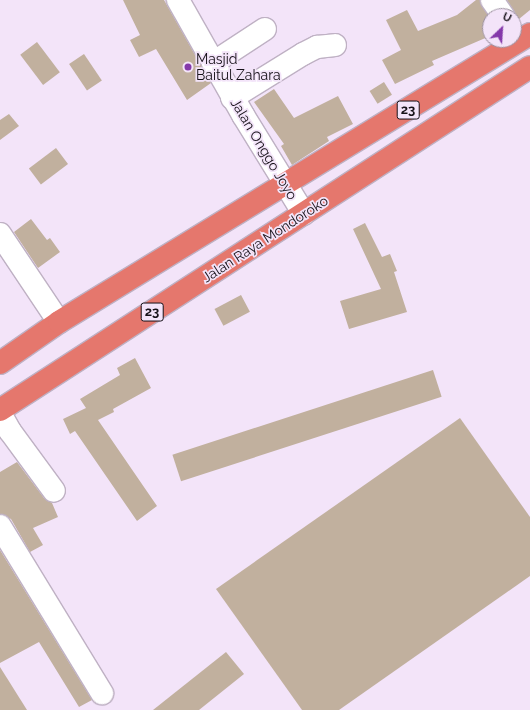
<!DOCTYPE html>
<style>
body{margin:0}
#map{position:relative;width:530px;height:710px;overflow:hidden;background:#f3e4f9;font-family:Raleway,sans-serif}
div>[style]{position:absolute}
.building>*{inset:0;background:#c1b09e;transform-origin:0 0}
.roads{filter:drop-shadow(1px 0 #bfb1c4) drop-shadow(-1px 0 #bfb1c4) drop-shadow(0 1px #bfb1c4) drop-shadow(0 -1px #bfb1c4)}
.minor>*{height:22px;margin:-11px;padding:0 11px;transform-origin:11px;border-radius:11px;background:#fff}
.highway>*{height:22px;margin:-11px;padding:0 11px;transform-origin:11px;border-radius:11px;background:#e5776d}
.dots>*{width:11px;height:11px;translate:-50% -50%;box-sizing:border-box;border:2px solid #f3e4f9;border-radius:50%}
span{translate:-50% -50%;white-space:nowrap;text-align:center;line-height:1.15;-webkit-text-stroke:3.5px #f3e4f9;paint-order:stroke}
.shield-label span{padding:1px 3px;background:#f3e4f9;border:1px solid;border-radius:3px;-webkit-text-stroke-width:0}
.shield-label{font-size:13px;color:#161118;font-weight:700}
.poi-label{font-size:14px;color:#161118}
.left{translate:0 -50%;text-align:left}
.street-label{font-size:14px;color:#161118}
.north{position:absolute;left:482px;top:8px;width:40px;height:40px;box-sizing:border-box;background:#f3e4f9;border:1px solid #9b909f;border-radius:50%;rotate:25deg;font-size:11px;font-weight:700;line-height:16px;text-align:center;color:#161118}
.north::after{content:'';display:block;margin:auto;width:14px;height:18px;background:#8438aa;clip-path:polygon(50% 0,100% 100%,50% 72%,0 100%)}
</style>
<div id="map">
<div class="building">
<i style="clip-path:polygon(123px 0,164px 0,211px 83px,187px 100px,156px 49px,139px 57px,130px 40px,140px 35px)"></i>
<i style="clip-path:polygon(476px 0,480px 0,490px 19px,490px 36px,432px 61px,434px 65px,395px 84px,382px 60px,401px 50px,386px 20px,407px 10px,418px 31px,457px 15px)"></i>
<i style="clip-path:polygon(507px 0,530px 0,530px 10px,519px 19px)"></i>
<i style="left:37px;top:42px;width:38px;height:21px;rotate:53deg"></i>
<i style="left:84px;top:54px;width:32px;height:18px;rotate:56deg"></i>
<i style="left:384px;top:82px;width:15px;height:17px;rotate:58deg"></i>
<i style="clip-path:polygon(274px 89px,294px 118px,338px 96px,353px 124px,327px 137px,329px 141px,292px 165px,281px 146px,284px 144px,254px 102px)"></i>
<i style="clip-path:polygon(9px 114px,19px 126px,0 140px,0 120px)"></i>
<i style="left:56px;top:148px;width:20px;height:34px;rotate:53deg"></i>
<i style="clip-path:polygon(31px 219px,47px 240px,50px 238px,60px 252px,38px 268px,14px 232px)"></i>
<i style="clip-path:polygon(365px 223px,382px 257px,390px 254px,397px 271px,394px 272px,407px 312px,349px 329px,340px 301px,381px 289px,353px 229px)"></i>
<i style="left:241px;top:295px;width:19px;height:30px;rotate:62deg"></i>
<i style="clip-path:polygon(135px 358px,151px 388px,113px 409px,114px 412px,98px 420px,157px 506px,137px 521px,75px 431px,70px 434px,63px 419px,86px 408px,80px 399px,120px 375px,117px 368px)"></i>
<i style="left:433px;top:370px;width:28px;height:274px;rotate:72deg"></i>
<i style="clip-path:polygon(460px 418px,530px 517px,530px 576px,339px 710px,302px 710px,216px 589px)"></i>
<i style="clip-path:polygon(17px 462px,44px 498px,52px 503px,58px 517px,33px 528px,43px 545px,30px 552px,11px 519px,0 514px,0 472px)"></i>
<i style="clip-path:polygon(0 550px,92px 700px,79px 707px,39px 642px,0 663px)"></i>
<i style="clip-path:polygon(226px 652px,244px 674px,199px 710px,153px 710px)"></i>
<i style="clip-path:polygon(0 667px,27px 710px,0 710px)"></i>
</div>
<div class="roads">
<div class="minor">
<i style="left:178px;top:0;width:132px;rotate:60.5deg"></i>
<i style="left:243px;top:115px;width:116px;rotate:58.4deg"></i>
<i style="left:492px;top:0;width:19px;rotate:55deg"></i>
<i style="left:213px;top:63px;width:62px;rotate:-33.2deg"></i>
<i style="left:232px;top:98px;width:84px;rotate:-31.8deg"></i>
<i style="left:303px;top:54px;width:16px;rotate:-27deg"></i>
<i style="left:317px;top:47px;width:18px;rotate:-6deg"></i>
<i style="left:0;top:234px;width:106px;rotate:56.2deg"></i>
<i style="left:0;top:413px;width:21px;rotate:61deg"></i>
<i style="left:10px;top:431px;width:74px;rotate:53.7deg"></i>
<i style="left:0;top:526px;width:196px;rotate:58.6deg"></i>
</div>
<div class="highway">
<i style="left:0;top:363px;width:72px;rotate:-34.8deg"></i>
<i style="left:59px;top:322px;width:552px;rotate:-31.44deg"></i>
<i style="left:0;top:410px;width:631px;rotate:-32.91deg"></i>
</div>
</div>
<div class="dots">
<i style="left:188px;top:67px;background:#8438aa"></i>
</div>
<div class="shield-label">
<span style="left:408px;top:110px">23</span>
<span style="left:152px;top:312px">23</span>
</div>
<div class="poi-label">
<span class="left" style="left:196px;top:67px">Masjid<br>Baitul Zahara</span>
</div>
<div class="street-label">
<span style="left:264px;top:149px;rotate:59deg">Jalan Onggo Joyo</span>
<span style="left:265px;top:239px;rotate:-33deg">Jalan Raya Mondoroko</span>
</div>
<div class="north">U</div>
</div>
